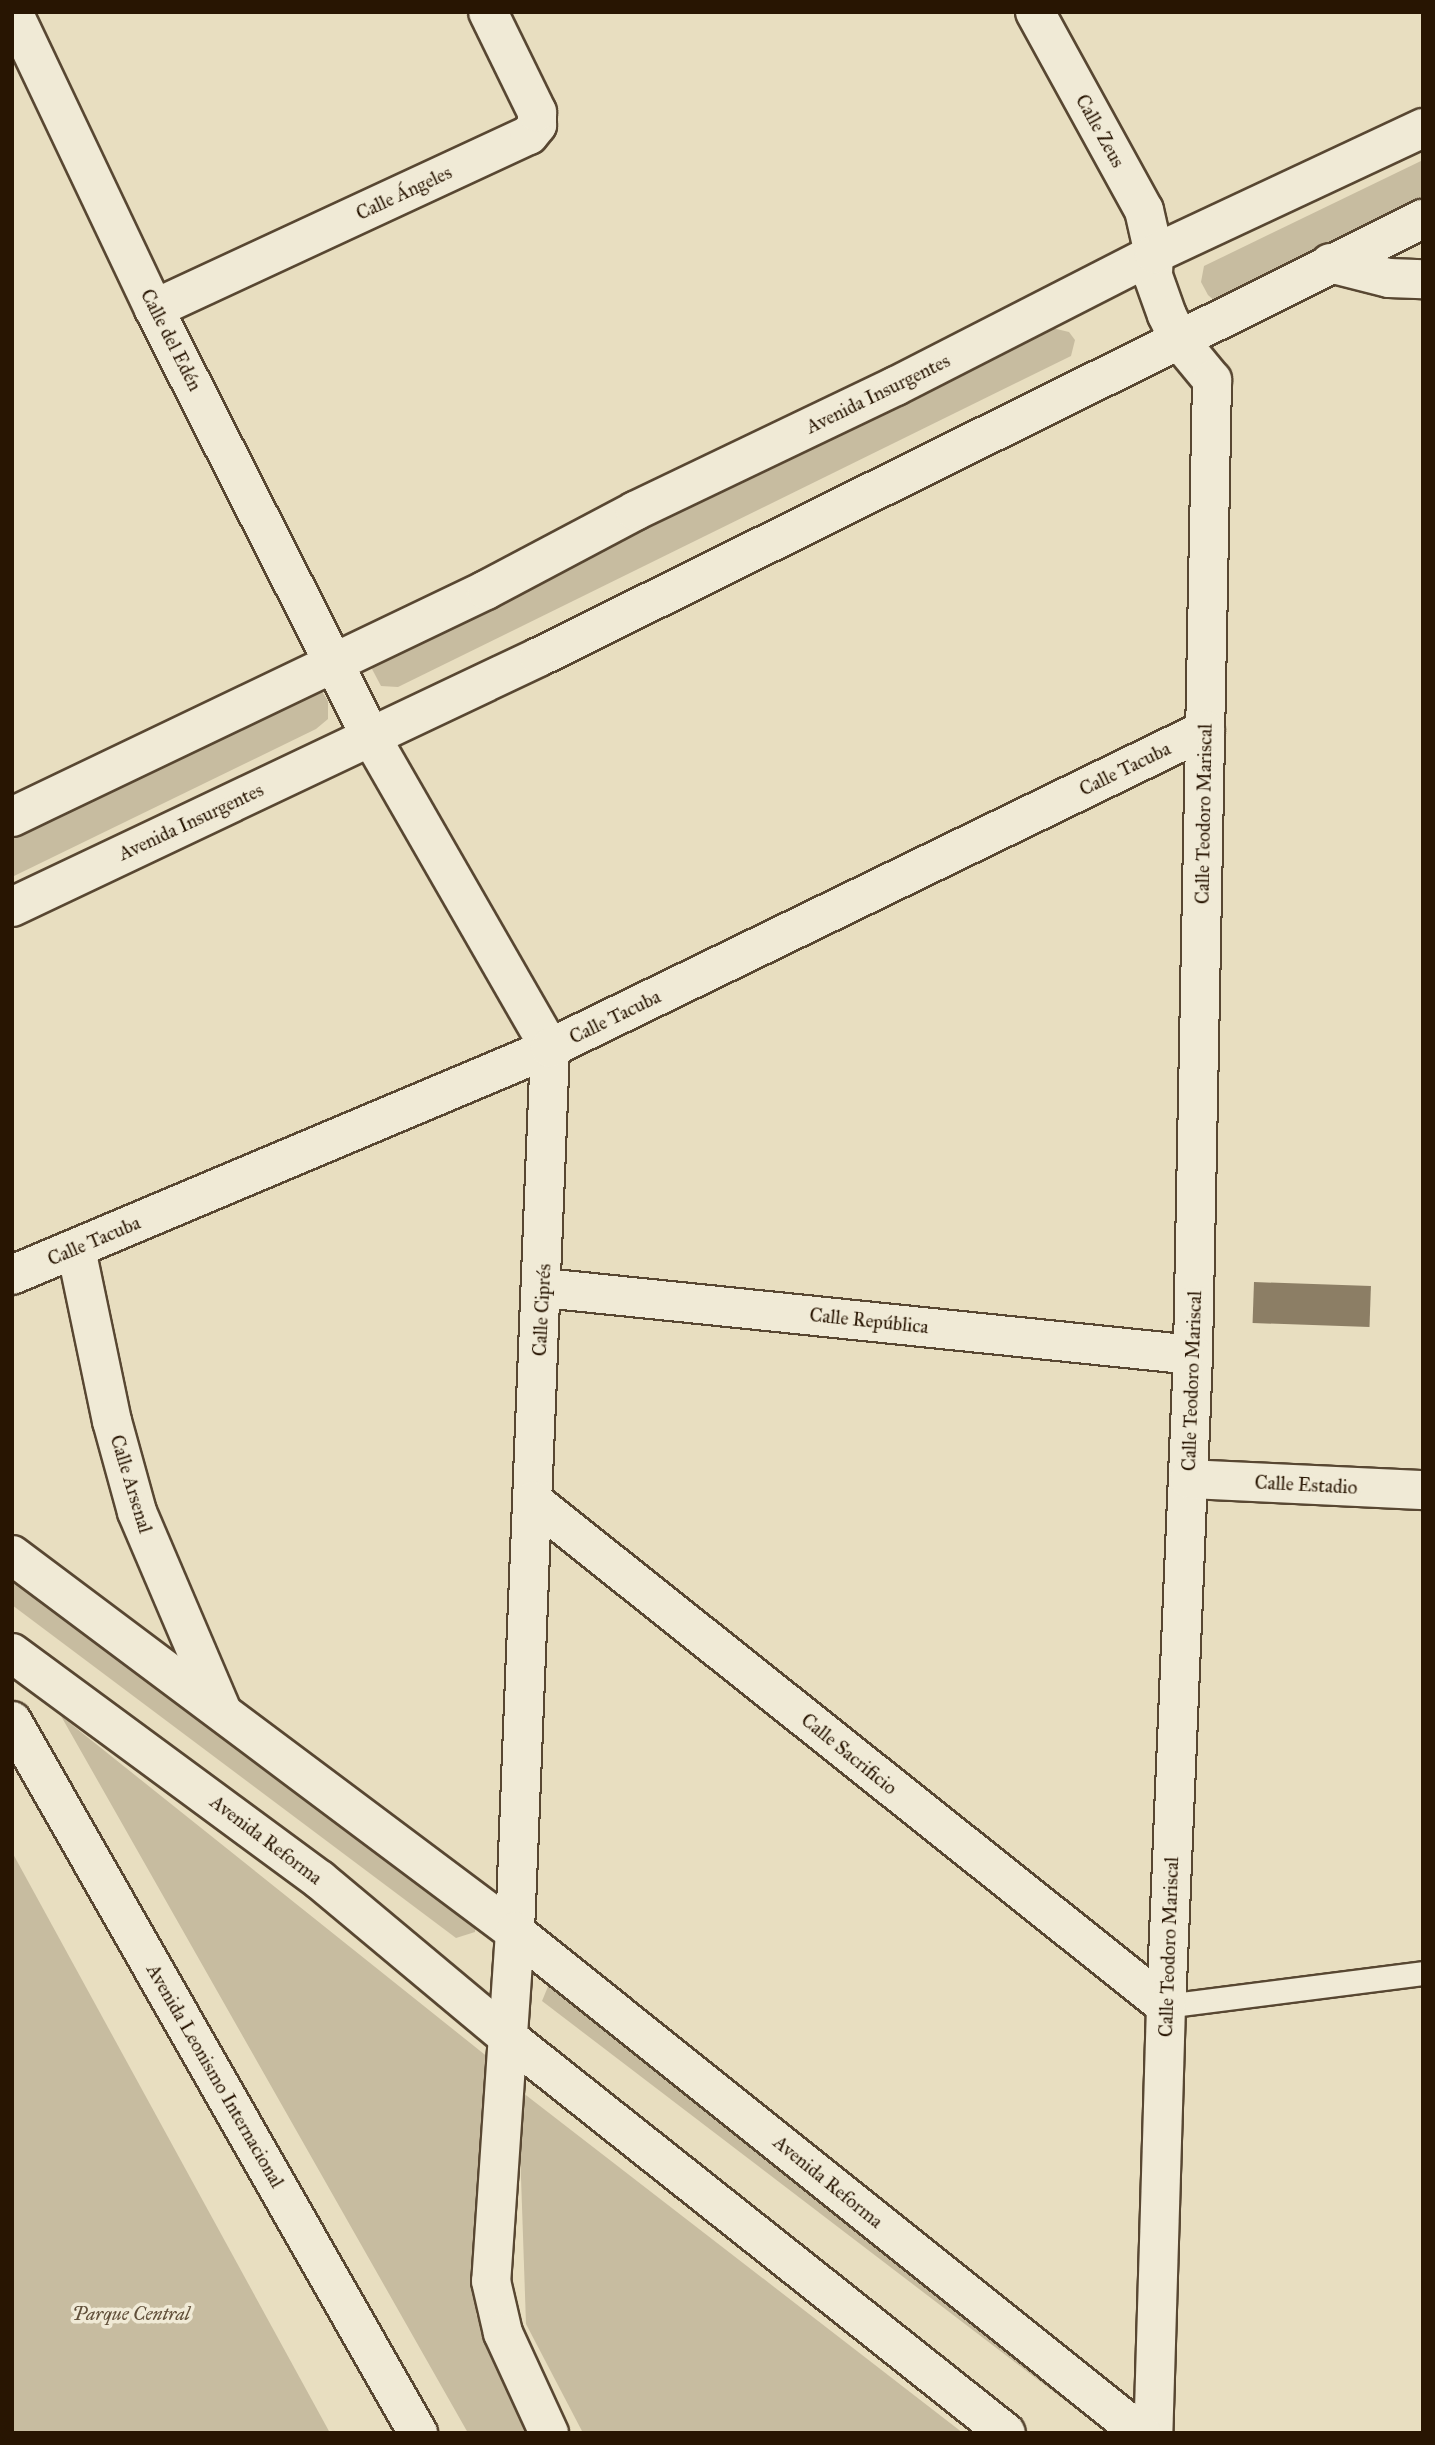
<!DOCTYPE html>
<meta charset="utf-8">
<style>
body{margin:0}
#map{position:relative;width:1435px;height:2445px;overflow:hidden;background:#e8dec0;font-family:"IM FELL Great Primer",serif}
div>[style]{position:absolute}
.green>*{inset:0;background:#c7bca0}
.building>*{inset:0;background:#8c7e65;transform-origin:0 0}
.roads{filter:drop-shadow(2px 0 #584732) drop-shadow(-2px 0 #584732) drop-shadow(0 2px #584732) drop-shadow(0 -2px #584732)}
.service>*{height:23px;margin:-11.5px;padding:0 11.5px;transform-origin:11.5px;border-radius:11.5px;background:#f0ead6}
.minor>*{height:38px;margin:-19px;padding:0 19px;transform-origin:19px;border-radius:19px;background:#f0ead6}
.tertiary>*{height:38px;margin:-19px;padding:0 19px;transform-origin:19px;border-radius:19px;background:#f0ead6}
.secondary>*{height:38px;margin:-19px;padding:0 19px;transform-origin:19px;border-radius:19px;background:#f0ead6}
span{translate:-50% -50%;white-space:nowrap;text-align:center;line-height:1.15;-webkit-text-stroke:7px #f0ead6;paint-order:stroke}
.street-label{font-size:19px;color:#281502}
.park-label{font-size:19px;color:#604f39;font-style:italic}
.frame{position:absolute;inset:0;border:14px solid #281502;pointer-events:none}
</style>
<div id="map">
<div class="green">
<i style="clip-path:polygon(1423px 160px,1423px 203px,1218px 304px,1208px 295px,1201px 282px,1204px 266px)"></i>
<i style="clip-path:polygon(1048px 327px,1069px 332px,1075px 340px,1071px 356px,398px 687px,381px 686px,372px 669px,380px 652px)"></i>
<i style="clip-path:polygon(321px 690px,328px 701px,328px 719px,316px 729px,12px 877px,12px 830px)"></i>
<i style="clip-path:polygon(12px 1567px,476px 1914px,475px 1932px,456px 1938px,12px 1605px)"></i>
<i style="clip-path:polygon(61px 1716px,489px 2058px,476px 2314px,537px 2433px,468px 2433px)"></i>
<i style="clip-path:polygon(12px 1852px,330px 2433px,12px 2433px)"></i>
<i style="clip-path:polygon(552px 1977px,1121px 2421px,1105px 2431px,542px 2001px)"></i>
<i style="clip-path:polygon(518px 2089px,963px 2433px,583px 2433px,526px 2324px)"></i>
</div>
<div class="building">
<i style="left:1254px;top:1282px;width:117px;height:41px;rotate:2deg"></i>
</div>
<div class="roads">
<div class="service">
<i style="left:1166px;top:2006px;width:259px;rotate:-7.3deg"></i>
</div>
<div class="minor">
<i style="left:13px;top:12px;width:329px;rotate:64.6deg"></i>
<i style="left:154px;top:309px;width:480px;rotate:63.1deg"></i>
<i style="left:371px;top:737px;width:359px;rotate:60.1deg"></i>
<i style="left:550px;top:1048px;width:885px;rotate:92.27deg"></i>
<i style="left:1035px;top:12px;width:226px;rotate:61.2deg"></i>
<i style="left:1144px;top:210px;width:45px;rotate:77.2deg"></i>
<i style="left:1154px;top:254px;width:22px;rotate:93deg"></i>
<i style="left:1153px;top:276px;width:41px;rotate:70.3deg"></i>
<i style="left:1167px;top:315px;width:28px;rotate:64deg"></i>
<i style="left:1179px;top:340px;width:52px;rotate:50.5deg"></i>
<i style="left:1212px;top:380px;width:975px;rotate:91.12deg"></i>
<i style="left:1193px;top:1355px;width:652px;rotate:92.37deg"></i>
<i style="left:1166px;top:2006px;width:427px;rotate:91.7deg"></i>
<i style="left:1330px;top:263px;width:61px;rotate:14.3deg"></i>
<i style="left:1389px;top:278px;width:34px;rotate:2deg"></i>
<i style="left:154px;top:309px;width:413px;rotate:-24.9deg"></i>
<i style="left:529px;top:135px;width:13px;rotate:-51deg"></i>
<i style="left:537px;top:125px;width:13px;rotate:-90deg"></i>
<i style="left:537px;top:112px;width:111px;rotate:-116.1deg"></i>
<i style="left:76px;top:1249px;width:176px;rotate:78.2deg"></i>
<i style="left:112px;top:1421px;width:94px;rotate:74.6deg"></i>
<i style="left:137px;top:1512px;width:214px;rotate:66.9deg"></i>
<i style="left:12px;top:1275px;width:584px;rotate:-22.88deg"></i>
<i style="left:550px;top:1048px;width:728px;rotate:-25.9deg"></i>
<i style="left:544px;top:1288px;width:652px;rotate:5.89deg"></i>
<i style="left:1189px;top:1479px;width:234px;rotate:2.7deg"></i>
<i style="left:533px;top:1501px;width:810px;rotate:38.58deg"></i>
</div>
<div class="tertiary">
<i style="left:12px;top:1555px;width:629px;rotate:36.85deg"></i>
<i style="left:515px;top:1932px;width:802px;rotate:38.67deg"></i>
<i style="left:12px;top:1653px;width:383px;rotate:36.4deg"></i>
<i style="left:320px;top:1880px;width:248px;rotate:39.9deg"></i>
<i style="left:510px;top:2039px;width:633px;rotate:38.46deg"></i>
<i style="left:12px;top:1721px;width:820px;rotate:60.31deg"></i>
<i style="left:515px;top:1932px;width:350px;rotate:93.9deg"></i>
<i style="left:491px;top:2281px;width:53px;rotate:77deg"></i>
<i style="left:503px;top:2333px;width:110px;rotate:65.3deg"></i>
</div>
<div class="secondary">
<i style="left:12px;top:817px;width:526px;rotate:-25.59deg"></i>
<i style="left:486px;top:590px;width:169px;rotate:-27.9deg"></i>
<i style="left:635px;top:511px;width:289px;rotate:-25.6deg"></i>
<i style="left:896px;top:386px;width:290px;rotate:-27.1deg"></i>
<i style="left:1154px;top:254px;width:297px;rotate:-25.1deg"></i>
<i style="left:12px;top:907px;width:583px;rotate:-25.38deg"></i>
<i style="left:539px;top:657px;width:987px;rotate:-26.36deg"></i>
</div>
</div>
<div class="street-label">
<span style="left:1100px;top:131px;rotate:61deg">Calle Zeus</span>
<span style="left:404px;top:193px;rotate:-25deg">Calle Ángeles</span>
<span style="left:171px;top:340px;rotate:63deg">Calle del Edén</span>
<span style="left:878px;top:394px;rotate:-26deg">Avenida Insurgentes</span>
<span style="left:1125px;top:769px;rotate:-26deg">Calle Tacuba</span>
<span style="left:1204px;top:814px;rotate:-89deg">Calle Teodoro Mariscal</span>
<span style="left:191px;top:822px;rotate:-25deg">Avenida Insurgentes</span>
<span style="left:615px;top:1017px;rotate:-26deg">Calle Tacuba</span>
<span style="left:94px;top:1241px;rotate:-23deg">Calle Tacuba</span>
<span style="left:542px;top:1310px;rotate:-87deg">Calle Ciprés</span>
<span style="left:869px;top:1321px;rotate:6deg">Calle República</span>
<span style="left:1192px;top:1381px;rotate:-88deg">Calle Teodoro Mariscal</span>
<span style="left:131px;top:1484px;rotate:73deg">Calle Arsenal</span>
<span style="left:1306px;top:1485px;rotate:3deg">Calle Estadio</span>
<span style="left:849px;top:1754px;rotate:39deg">Calle Sacrificio</span>
<span style="left:266px;top:1840px;rotate:37deg">Avenida Reforma</span>
<span style="left:1169px;top:1947px;rotate:-88deg">Calle Teodoro Mariscal</span>
<span style="left:215px;top:2076px;rotate:60deg">Avenida Leonismo Internacional</span>
<span style="left:828px;top:2182px;rotate:39deg">Avenida Reforma</span>
</div>
<div class="park-label">
<span style="left:131px;top:2314px">Parque Central</span>
</div>
<div class="frame"></div>
</div>
